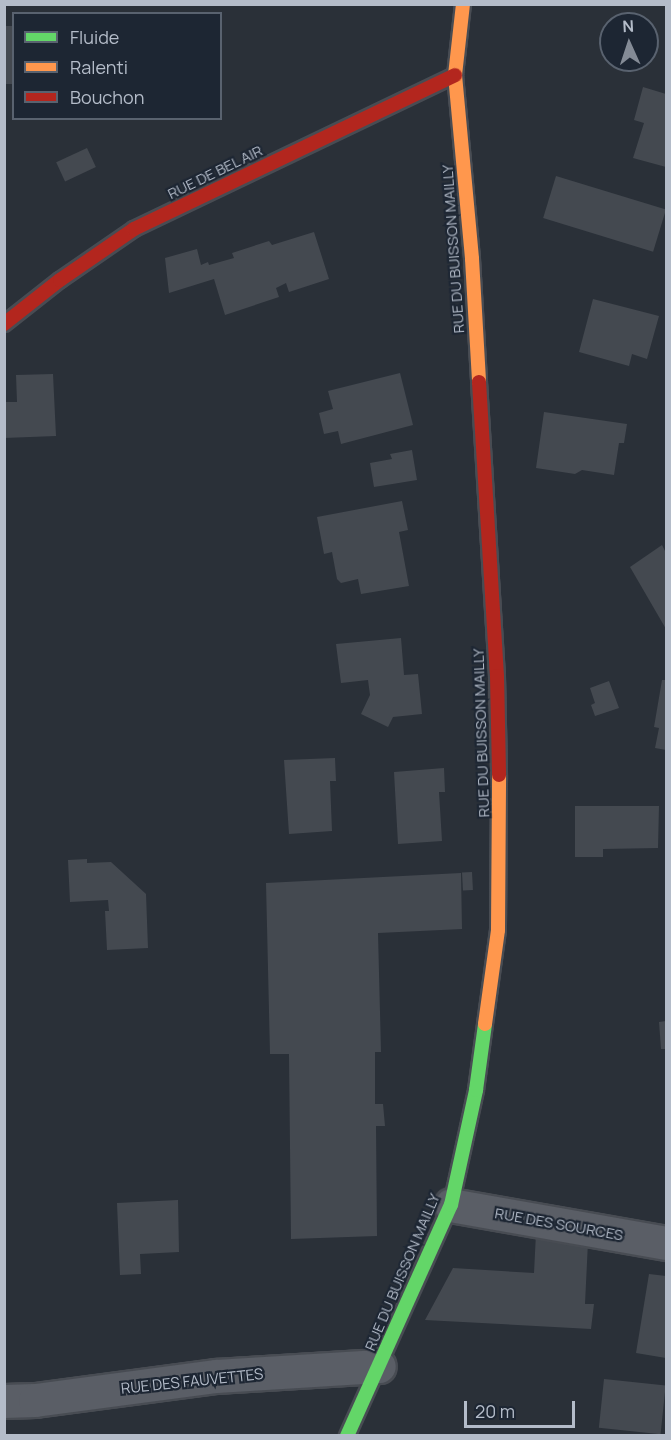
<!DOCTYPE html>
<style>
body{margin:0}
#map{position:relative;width:671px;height:1440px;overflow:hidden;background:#2a3038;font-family:Manrope,sans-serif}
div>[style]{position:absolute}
.building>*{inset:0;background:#444950;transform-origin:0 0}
.roads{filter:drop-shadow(2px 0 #484c53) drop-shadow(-2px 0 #484c53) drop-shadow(0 2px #484c53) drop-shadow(0 -2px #484c53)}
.street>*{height:33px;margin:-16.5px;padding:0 16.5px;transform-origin:16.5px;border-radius:16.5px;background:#5a5e66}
.fast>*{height:14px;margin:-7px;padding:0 7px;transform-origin:7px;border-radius:7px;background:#63d668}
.slow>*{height:14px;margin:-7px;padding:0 7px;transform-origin:7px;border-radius:7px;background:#ff974d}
.jam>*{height:14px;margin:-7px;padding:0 7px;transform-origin:7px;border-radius:7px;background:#b3261e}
span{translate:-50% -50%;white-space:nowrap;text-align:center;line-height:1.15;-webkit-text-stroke:4.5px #1d2633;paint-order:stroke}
.street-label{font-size:15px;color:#b4bcc9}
.frame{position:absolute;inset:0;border:6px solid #b4bcc9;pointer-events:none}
.legend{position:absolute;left:12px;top:12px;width:210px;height:108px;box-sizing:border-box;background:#1d2633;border:2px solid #59626f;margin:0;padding:8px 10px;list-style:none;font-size:18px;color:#b4bcc9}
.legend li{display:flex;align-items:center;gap:12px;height:30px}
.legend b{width:30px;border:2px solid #59626f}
.north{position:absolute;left:599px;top:12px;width:60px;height:60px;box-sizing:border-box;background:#1d2633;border:2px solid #59626f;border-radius:50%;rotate:357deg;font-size:16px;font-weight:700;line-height:24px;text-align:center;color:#b4bcc9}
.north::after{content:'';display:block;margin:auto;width:21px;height:27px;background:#848b96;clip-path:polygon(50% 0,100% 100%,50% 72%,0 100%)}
.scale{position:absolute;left:464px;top:1401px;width:111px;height:27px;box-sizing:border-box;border:3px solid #b4bcc9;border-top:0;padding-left:8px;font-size:18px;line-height:21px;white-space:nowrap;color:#b4bcc9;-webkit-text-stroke:4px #1d2633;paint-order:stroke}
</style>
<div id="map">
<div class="building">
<i style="left:14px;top:26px;width:58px;height:10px;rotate:90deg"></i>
<i style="clip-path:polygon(643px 87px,666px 94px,666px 167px,633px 158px,644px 123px,634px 120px)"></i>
<i style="left:87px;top:148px;width:21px;height:34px;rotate:65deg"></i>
<i style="left:556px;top:176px;width:115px;height:44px;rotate:17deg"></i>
<i style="clip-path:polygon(314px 232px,329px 279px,289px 292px,286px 283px,276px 288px,279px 297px,225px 315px,214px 279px,169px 293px,165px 258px,197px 249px,201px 265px,208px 262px,209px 265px,234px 258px,232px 253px,269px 241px,272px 245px)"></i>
<i style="clip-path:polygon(593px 299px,659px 316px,647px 359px,632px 354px,629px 366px,579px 352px)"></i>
<i style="clip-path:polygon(400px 373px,413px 425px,341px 444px,338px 431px,324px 434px,319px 413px,333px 409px,328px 391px)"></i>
<i style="clip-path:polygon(53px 374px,56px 436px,4px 438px,4px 402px,17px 402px,16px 375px)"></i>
<i style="clip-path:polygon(544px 412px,627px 424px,624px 443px,619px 443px,614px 475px,582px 470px,575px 474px,536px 468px)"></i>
<i style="clip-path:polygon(412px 450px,417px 480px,374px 487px,370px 463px,392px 459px,390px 454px)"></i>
<i style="clip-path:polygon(402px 501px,408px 530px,399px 532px,409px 586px,361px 594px,358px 579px,341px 583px,337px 579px,332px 552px,324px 554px,317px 517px)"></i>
<i style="clip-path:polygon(662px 545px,666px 553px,666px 629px,630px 567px)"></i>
<i style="clip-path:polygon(401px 638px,404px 675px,418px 674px,422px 714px,393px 717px,388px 727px,361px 714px,370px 695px,368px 680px,341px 683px,336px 644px)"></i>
<i style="clip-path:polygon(662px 680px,666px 680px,666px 750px,655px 748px,659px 728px,654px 727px)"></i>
<i style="clip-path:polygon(609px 681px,619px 708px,595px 716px,591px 705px,595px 703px,590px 688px)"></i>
<i style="clip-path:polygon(335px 758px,336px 781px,330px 781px,332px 831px,289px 834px,284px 760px)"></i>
<i style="clip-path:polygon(444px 768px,445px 792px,439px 792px,442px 841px,398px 844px,394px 772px)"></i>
<i style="clip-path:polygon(575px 806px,659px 806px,658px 848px,603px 849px,603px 857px,575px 857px)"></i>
<i style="clip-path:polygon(87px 859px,87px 863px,111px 862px,146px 894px,148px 948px,107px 950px,105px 911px,109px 911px,108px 900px,70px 902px,68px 860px)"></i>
<i style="left:472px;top:872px;width:18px;height:10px;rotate:87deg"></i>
<i style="clip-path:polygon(461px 873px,462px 929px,378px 933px,381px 1052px,375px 1052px,375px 1104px,383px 1104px,385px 1126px,376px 1126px,377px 1236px,291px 1239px,289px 1054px,270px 1054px,266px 883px)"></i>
<i style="clip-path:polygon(666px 1021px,666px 1049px,661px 1049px,659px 1022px)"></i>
<i style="clip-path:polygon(178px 1200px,179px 1252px,140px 1254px,141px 1274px,120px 1275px,117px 1203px)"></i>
<i style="clip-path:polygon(536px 1233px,588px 1242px,585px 1304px,594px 1304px,591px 1329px,425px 1320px,453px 1268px,534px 1273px)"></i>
<i style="clip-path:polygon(649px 1274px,666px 1276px,666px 1358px,636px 1353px)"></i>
<i style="left:604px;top:1379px;width:62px;height:49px;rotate:6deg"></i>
</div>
<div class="roads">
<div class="street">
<i style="left:451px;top:1205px;width:218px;rotate:10deg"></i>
<i style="left:4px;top:1401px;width:31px;rotate:-2deg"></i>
<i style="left:35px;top:1400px;width:183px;rotate:-7.6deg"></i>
<i style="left:216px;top:1376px;width:163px;rotate:-3.5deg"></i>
</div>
<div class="fast">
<i style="left:347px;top:1436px;width:253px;rotate:-65.8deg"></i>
<i style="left:451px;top:1205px;width:118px;rotate:-77.7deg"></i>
<i style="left:476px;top:1090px;width:67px;rotate:-82.2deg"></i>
</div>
<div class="slow">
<i style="left:463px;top:4px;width:71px;rotate:96.4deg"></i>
<i style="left:455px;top:75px;width:185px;rotate:84.7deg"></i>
<i style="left:472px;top:259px;width:123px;rotate:86.7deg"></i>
<i style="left:485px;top:1024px;width:95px;rotate:-82.1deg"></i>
<i style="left:498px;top:930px;width:155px;rotate:-89.6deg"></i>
</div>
<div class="jam">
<i style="left:4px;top:324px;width:71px;rotate:-38.2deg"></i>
<i style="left:60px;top:280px;width:90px;rotate:-34.6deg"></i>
<i style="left:134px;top:229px;width:356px;rotate:-25.6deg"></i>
<i style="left:479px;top:382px;width:295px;rotate:86.5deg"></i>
<i style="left:497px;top:676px;width:99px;rotate:88.8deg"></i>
</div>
</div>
<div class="street-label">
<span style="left:215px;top:172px;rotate:-26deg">RUE DE BEL AIR</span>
<span style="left:453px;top:249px;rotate:-94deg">RUE DU BUISSON MAILLY</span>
<span style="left:481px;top:733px;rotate:-92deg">RUE DU BUISSON MAILLY</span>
<span style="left:559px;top:1224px;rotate:10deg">RUE DES SOURCES</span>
<span style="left:402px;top:1272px;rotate:-67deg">RUE DU BUISSON MAILLY</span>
<span style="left:192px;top:1381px;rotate:-6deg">RUE DES FAUVETTES</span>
</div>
<div class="frame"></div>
<ul class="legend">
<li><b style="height:8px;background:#63d668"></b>Fluide</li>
<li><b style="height:8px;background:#ff974d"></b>Ralenti</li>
<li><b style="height:8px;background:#b3261e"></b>Bouchon</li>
</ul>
<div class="north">N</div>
<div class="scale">20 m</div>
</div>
